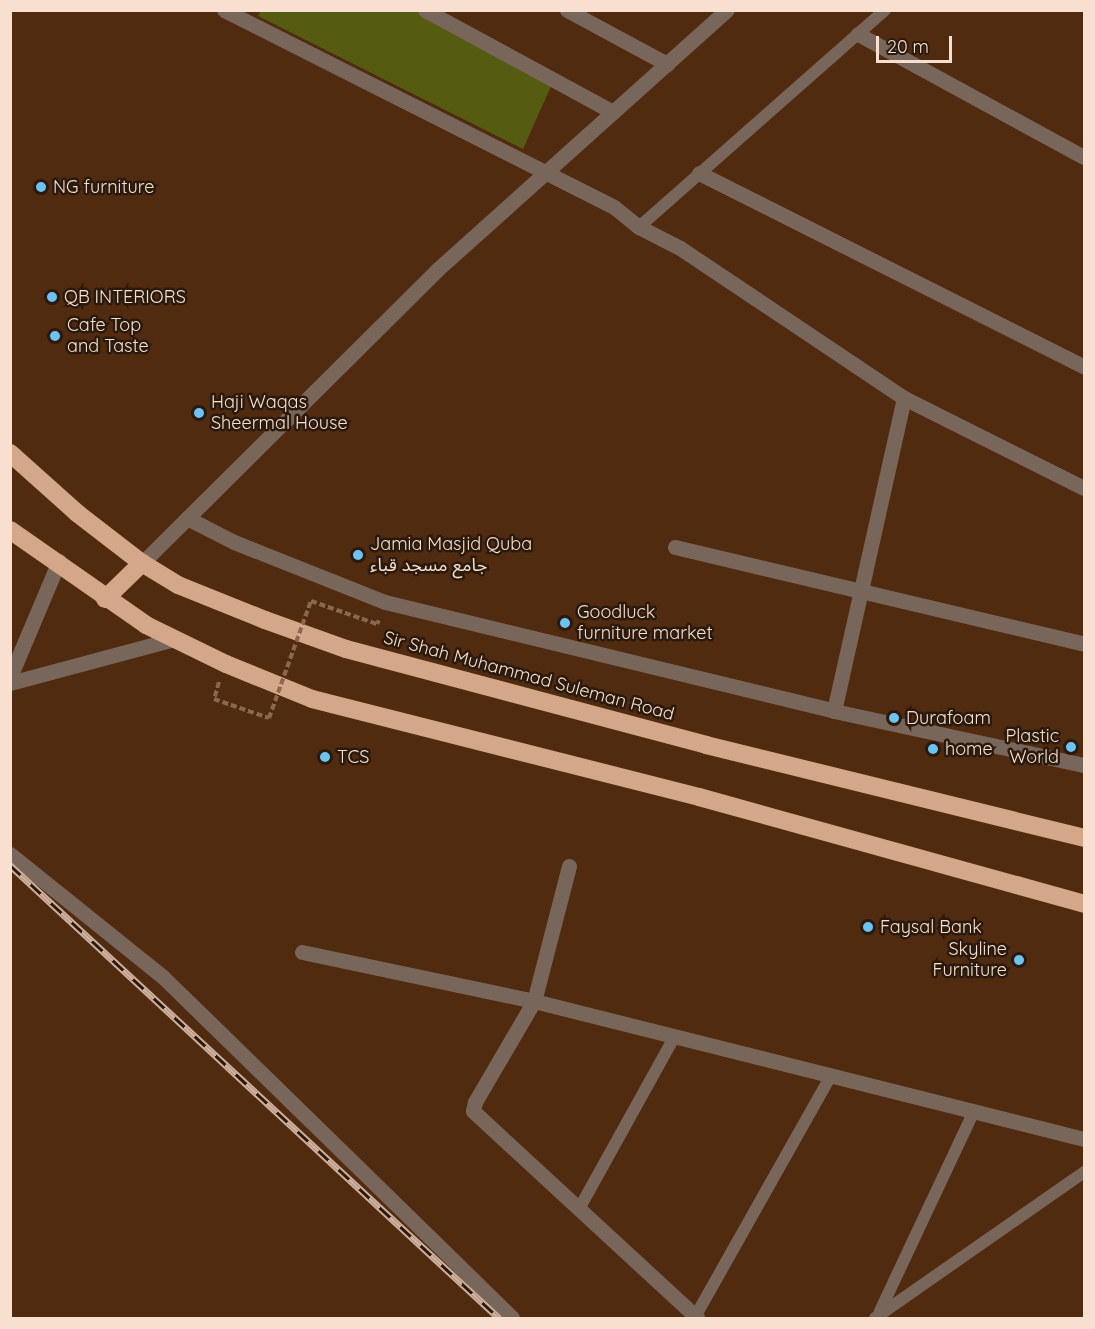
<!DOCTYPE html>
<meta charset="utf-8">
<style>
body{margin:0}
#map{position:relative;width:1095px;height:1329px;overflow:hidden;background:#512b0f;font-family:Quicksand,"Noto Sans Arabic",sans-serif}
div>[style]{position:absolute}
.building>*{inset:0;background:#555c12}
.path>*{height:4px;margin-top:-2px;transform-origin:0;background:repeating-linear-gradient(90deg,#8a6850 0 6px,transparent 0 9px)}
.lane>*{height:12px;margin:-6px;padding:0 6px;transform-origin:6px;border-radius:6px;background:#79665a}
.street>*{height:15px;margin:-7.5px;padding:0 7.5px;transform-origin:7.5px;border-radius:7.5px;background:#79665a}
.highway>*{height:18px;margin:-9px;padding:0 9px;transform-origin:9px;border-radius:9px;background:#d5a789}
.rail>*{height:7px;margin-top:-3.5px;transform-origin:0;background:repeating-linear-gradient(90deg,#2a190d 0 14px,#ccaf9c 0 28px);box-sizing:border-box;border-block:2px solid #ccaf9c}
.path-bridge>*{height:4px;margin-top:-2px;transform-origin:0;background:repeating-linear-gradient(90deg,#8a6850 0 6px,transparent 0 9px)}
.dots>*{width:16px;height:16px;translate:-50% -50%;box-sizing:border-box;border:3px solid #2a190d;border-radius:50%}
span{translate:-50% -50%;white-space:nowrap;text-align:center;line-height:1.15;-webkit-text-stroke:5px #2a190d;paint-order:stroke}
.poi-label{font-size:18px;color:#f8dfcf}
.left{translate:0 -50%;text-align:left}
.right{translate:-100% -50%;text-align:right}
.street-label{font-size:18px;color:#f8dfcf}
.frame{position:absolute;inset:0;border:12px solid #f8dfcf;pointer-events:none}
.scale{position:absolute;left:876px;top:36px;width:76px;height:27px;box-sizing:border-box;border:3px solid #f8dfcf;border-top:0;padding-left:8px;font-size:18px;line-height:21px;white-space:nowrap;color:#f8dfcf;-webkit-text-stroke:4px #2a190d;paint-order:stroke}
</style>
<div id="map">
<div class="building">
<i style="clip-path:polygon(261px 10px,421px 10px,552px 84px,523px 149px,258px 16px)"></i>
</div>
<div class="path">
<i style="left:311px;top:601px;width:70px;rotate:19.2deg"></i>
<i style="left:377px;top:624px;width:4px;rotate:-63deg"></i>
<i style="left:219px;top:682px;width:18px;rotate:106deg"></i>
<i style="left:214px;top:699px;width:58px;rotate:19.1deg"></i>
</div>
<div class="lane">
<i style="left:639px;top:227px;width:328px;rotate:-41.4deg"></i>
<i style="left:579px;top:1209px;width:198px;rotate:-61deg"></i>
<i style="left:880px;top:1311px;width:221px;rotate:-64.8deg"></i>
<i style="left:695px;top:1317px;width:277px;rotate:-60.6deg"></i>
<i style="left:875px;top:1318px;width:255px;rotate:-34.9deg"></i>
</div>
<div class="street">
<i style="left:224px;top:10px;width:437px;rotate:26.8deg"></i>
<i style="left:614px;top:207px;width:32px;rotate:39deg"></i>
<i style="left:639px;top:227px;width:46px;rotate:27.1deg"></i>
<i style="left:680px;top:248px;width:270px;rotate:33.8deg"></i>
<i style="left:904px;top:398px;width:201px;rotate:26.6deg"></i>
<i style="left:425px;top:10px;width:214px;rotate:28.5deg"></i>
<i style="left:567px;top:10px;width:114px;rotate:28.4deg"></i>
<i style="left:858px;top:34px;width:257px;rotate:28.6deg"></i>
<i style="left:699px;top:173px;width:431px;rotate:26.7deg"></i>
<i style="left:187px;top:518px;width:53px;rotate:27.1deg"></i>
<i style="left:234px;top:542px;width:162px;rotate:21.7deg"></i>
<i style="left:385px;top:602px;width:462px;rotate:13.6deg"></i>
<i style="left:834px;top:711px;width:256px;rotate:12.2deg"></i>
<i style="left:675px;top:547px;width:420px;rotate:13.3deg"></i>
<i style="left:142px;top:563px;width:417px;rotate:-44.8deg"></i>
<i style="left:438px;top:269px;width:388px;rotate:-41.9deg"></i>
<i style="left:10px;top:677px;width:126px;rotate:-67.1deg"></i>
<i style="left:10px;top:683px;width:170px;rotate:-15deg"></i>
<i style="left:834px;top:711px;width:321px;rotate:-77.4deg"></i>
<i style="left:10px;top:854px;width:195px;rotate:38.8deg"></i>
<i style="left:162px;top:976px;width:489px;rotate:44.3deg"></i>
<i style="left:569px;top:866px;width:139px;rotate:104.5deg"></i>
<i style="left:534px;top:1001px;width:117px;rotate:120.3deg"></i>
<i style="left:475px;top:1102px;width:9px;rotate:103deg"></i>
<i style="left:473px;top:1111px;width:305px;rotate:42.7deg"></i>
<i style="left:302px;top:952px;width:237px;rotate:11.9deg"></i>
<i style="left:534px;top:1001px;width:567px;rotate:14.09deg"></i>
</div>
<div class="highway">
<i style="left:10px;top:453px;width:90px;rotate:41.8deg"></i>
<i style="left:77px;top:513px;width:82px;rotate:37.6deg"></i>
<i style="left:142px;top:563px;width:42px;rotate:31.4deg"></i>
<i style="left:178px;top:585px;width:94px;rotate:21.9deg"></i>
<i style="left:265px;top:620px;width:86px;rotate:19.7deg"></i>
<i style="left:346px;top:649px;width:373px;rotate:14.9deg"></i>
<i style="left:706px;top:745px;width:389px;rotate:13.8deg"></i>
<i style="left:10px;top:530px;width:166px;rotate:34.9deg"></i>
<i style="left:146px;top:625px;width:89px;rotate:26deg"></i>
<i style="left:226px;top:664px;width:93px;rotate:22.1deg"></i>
<i style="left:312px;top:699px;width:399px;rotate:14.2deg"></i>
<i style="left:699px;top:797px;width:400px;rotate:15.5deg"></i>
<i style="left:105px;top:599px;width:52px;rotate:-44.2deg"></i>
</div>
<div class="rail">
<i style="left:10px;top:865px;width:667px;rotate:42.81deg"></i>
</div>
<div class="path-bridge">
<i style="left:269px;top:718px;width:124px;rotate:-70.3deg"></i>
</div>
<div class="dots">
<i style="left:41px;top:187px;background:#6cc3f2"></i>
<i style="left:52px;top:297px;background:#6cc3f2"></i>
<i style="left:55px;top:336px;background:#6cc3f2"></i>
<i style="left:199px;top:413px;background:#6cc3f2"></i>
<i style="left:358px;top:555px;background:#6cc3f2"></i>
<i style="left:565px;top:623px;background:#6cc3f2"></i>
<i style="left:894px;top:718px;background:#6cc3f2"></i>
<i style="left:1071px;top:747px;background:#6cc3f2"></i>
<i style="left:933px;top:749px;background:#6cc3f2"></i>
<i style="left:325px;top:757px;background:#6cc3f2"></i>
<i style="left:868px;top:927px;background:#6cc3f2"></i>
<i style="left:1019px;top:960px;background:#6cc3f2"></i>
</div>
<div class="poi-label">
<span class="left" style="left:53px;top:187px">NG furniture</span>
<span class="left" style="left:64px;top:297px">QB INTERIORS</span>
<span class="left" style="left:67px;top:336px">Cafe Top<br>and Taste</span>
<span class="left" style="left:211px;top:413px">Haji Waqas<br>Sheermal House</span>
<span class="left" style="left:370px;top:555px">Jamia Masjid Quba<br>جامع مسجد قباء</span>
<span class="left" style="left:577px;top:623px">Goodluck<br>furniture market</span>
<span class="left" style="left:906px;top:718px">Durafoam</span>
<span class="right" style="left:1059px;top:747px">Plastic<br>World</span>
<span class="left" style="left:945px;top:749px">home</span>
<span class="left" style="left:337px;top:757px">TCS</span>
<span class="left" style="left:880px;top:927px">Faysal Bank</span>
<span class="right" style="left:1007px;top:960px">Skyline<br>Furniture</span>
</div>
<div class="street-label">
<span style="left:529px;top:676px;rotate:15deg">Sir Shah Muhammad Suleman Road</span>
</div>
<div class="frame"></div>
<div class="scale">20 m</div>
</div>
